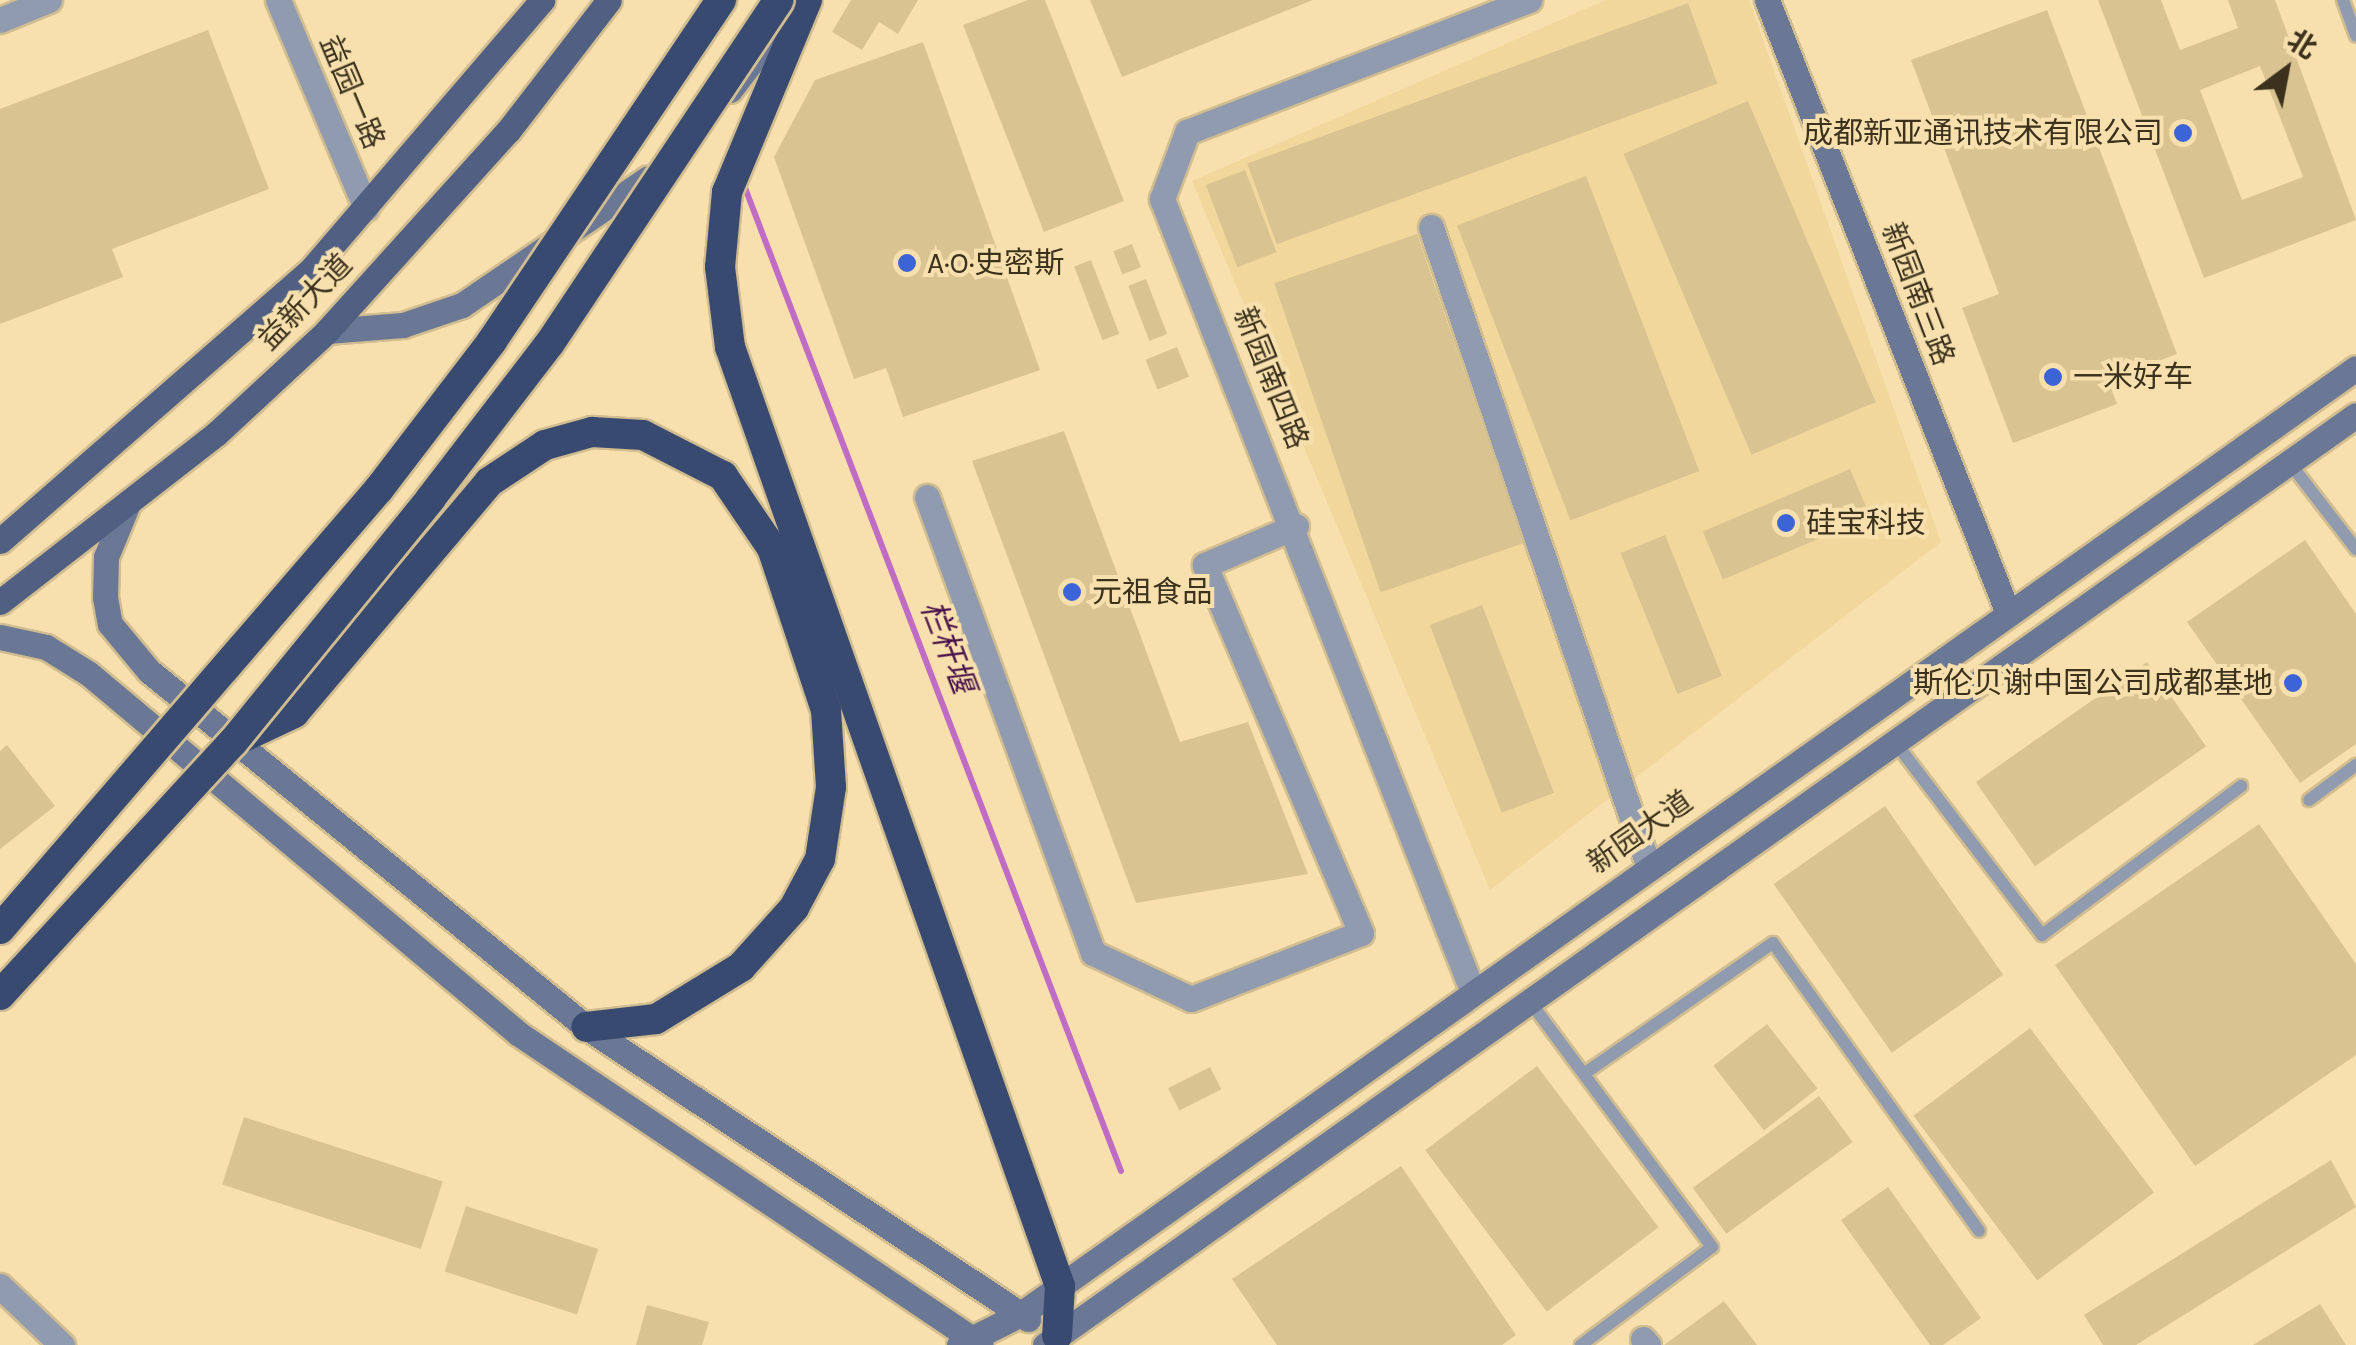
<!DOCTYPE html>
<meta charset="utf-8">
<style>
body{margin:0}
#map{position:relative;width:2356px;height:1345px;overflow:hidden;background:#f7e0ad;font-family:Karla,"Noto Sans SC",sans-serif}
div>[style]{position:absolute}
.built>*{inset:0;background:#f2d79d}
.stream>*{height:6px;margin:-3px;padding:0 3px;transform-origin:3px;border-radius:3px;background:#c16cc4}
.building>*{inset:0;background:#d9c391;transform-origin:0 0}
.roads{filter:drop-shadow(2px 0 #d1bd90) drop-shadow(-2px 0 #d1bd90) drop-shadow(0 2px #d1bd90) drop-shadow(0 -2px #d1bd90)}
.lane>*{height:12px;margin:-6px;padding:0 6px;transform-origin:6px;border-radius:6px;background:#919baf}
.street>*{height:25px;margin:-12.5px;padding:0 12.5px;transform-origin:12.5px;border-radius:12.5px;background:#919baf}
.secondary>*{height:25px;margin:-12.5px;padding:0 12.5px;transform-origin:12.5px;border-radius:12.5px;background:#6b7895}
.primary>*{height:25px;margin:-12.5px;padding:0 12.5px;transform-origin:12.5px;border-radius:12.5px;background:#505f82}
.highway>*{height:30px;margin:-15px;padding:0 15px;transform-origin:15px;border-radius:15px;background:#394a71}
.bridges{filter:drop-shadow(2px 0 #d1bd90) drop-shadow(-2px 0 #d1bd90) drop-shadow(0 2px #d1bd90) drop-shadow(0 -2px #d1bd90)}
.highway-bridge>*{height:30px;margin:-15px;padding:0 15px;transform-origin:15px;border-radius:15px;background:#394a71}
.dots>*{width:28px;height:28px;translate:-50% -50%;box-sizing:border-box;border:5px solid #f7e0ad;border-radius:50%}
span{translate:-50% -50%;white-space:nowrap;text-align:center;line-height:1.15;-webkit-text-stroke:8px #f7e0ad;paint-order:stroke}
.street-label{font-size:30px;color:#3b311d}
.poi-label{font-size:30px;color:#3b311d}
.right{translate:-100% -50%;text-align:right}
.left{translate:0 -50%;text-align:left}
.water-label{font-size:32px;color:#48114a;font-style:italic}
.north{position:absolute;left:2236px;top:20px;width:100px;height:100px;-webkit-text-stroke:8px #f7e0ad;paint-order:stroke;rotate:32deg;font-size:28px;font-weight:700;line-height:40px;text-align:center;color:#3b311d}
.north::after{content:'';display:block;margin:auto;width:35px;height:45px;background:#3b311d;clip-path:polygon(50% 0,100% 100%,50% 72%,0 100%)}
</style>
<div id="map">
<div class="built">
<i style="clip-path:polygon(1606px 0,1749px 0,1941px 542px,1490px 890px,1192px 181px)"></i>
</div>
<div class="stream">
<i style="left:742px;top:180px;width:1061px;rotate:69.07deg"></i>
</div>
<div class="building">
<i style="clip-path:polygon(851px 0,918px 0,898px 34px,879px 22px,862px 50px,832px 32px)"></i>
<i style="clip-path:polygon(1028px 0,1045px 0,1124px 201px,1044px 232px,963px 25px)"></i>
<i style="clip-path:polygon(1090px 0,1313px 0,1122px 77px)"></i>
<i style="clip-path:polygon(evenodd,2098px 0,2161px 0,2180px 50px,2238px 28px,2228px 0,2275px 0,2356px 220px,2204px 278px,2098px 0,2260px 66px,2303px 177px,2242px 200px,2200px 90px,2260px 66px)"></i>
<i style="left:1688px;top:3px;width:86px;height:469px;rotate:70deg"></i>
<i style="clip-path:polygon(2047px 10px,2177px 354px,2108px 380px,2117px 404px,2013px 443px,1962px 308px,1999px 294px,1911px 60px)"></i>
<i style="clip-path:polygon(208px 30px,269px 189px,112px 249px,123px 277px,0 324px,0 109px)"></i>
<i style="clip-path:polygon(923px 42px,1040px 370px,903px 417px,886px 368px,854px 379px,774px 157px,815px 80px)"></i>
<i style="left:1748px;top:101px;width:327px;height:135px;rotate:67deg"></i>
<i style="left:1245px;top:170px;width:88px;height:42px;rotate:69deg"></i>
<i style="left:1586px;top:176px;width:316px;height:138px;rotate:69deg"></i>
<i style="left:1417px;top:234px;width:327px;height:151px;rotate:71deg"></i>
<i style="left:1132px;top:244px;width:25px;height:20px;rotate:69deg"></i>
<i style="left:1091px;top:260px;width:79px;height:18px;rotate:69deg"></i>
<i style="left:1146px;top:279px;width:59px;height:19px;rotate:69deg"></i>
<i style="left:1177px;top:347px;width:32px;height:34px;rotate:68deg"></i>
<i style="clip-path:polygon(1064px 431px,1180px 742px,1248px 722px,1308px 874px,1136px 903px,972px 461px)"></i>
<i style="left:1850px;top:469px;width:52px;height:160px;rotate:67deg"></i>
<i style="left:1665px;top:535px;width:152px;height:48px;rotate:68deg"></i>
<i style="clip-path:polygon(2305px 540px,2356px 614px,2356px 744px,2300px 783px,2187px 622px)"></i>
<i style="left:1482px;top:605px;width:201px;height:56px;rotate:69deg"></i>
<i style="left:2147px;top:662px;width:103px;height:209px;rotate:55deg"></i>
<i style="clip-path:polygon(7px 745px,55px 806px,0 849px,0 751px)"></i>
<i style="left:1885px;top:806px;width:206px;height:136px;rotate:55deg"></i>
<i style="clip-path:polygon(2259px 824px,2356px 964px,2356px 1055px,2195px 1166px,2055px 965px)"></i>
<i style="left:1767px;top:1024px;width:82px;height:68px;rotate:52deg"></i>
<i style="left:2030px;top:1028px;width:206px;height:146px;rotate:53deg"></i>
<i style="left:1537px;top:1066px;width:202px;height:140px;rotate:53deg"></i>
<i style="left:1210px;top:1067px;width:25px;height:47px;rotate:63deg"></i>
<i style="left:1819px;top:1096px;width:57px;height:156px;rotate:54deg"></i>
<i style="left:244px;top:1117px;width:209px;height:71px;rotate:18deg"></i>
<i style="clip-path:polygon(2331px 1160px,2356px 1207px,2136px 1345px,2103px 1345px,2084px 1315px)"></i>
<i style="clip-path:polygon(1401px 1166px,1516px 1335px,1502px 1345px,1277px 1345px,1232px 1279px)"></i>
<i style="clip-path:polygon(1888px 1187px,1981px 1318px,1943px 1345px,1930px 1345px,1841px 1220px)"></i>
<i style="left:466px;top:1206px;width:139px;height:69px;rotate:18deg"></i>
<i style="clip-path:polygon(1724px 1301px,1757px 1345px,1664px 1345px)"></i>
<i style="clip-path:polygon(2320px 1304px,2346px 1345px,2253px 1345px)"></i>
<i style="clip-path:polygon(647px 1305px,709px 1322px,702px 1345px,636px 1345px)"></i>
</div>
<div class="roads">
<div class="lane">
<i style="left:2343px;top:0;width:38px;rotate:70deg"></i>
<i style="left:2289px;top:462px;width:110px;rotate:52.4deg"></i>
<i style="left:1895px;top:742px;width:243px;rotate:52.7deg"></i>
<i style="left:2042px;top:935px;width:249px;rotate:-36.8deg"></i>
<i style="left:2309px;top:800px;width:59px;rotate:-36.7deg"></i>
<i style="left:1528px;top:999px;width:309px;rotate:53.4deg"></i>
<i style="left:1712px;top:1247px;width:164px;rotate:143.2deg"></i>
<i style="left:1588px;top:1071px;width:225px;rotate:-34.7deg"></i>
<i style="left:1773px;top:943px;width:354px;rotate:54.4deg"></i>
</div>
<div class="street">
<i style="left:278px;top:0;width:226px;rotate:67.1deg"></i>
<i style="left:0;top:20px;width:53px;rotate:-22.2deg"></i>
<i style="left:1431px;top:227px;width:674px;rotate:71.22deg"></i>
<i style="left:927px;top:497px;width:485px;rotate:70deg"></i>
<i style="left:1093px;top:953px;width:108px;rotate:25.1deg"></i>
<i style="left:1191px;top:999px;width:182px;rotate:-21.2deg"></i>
<i style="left:1361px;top:933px;width:400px;rotate:-113deg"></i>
<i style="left:1205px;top:565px;width:99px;rotate:-23.2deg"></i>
<i style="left:1472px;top:990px;width:850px;rotate:-111.4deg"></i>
<i style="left:1162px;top:199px;width:72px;rotate:-69.5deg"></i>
<i style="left:1187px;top:132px;width:367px;rotate:-21.1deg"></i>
<i style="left:0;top:1286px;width:86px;rotate:43.6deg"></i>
<i style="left:1643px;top:1339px;width:8px;rotate:50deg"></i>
</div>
<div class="secondary">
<i style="left:1767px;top:0;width:659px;rotate:68.54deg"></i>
<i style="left:730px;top:90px;width:109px;rotate:-52.8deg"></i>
<i style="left:327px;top:331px;width:76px;rotate:-4.5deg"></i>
<i style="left:403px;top:325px;width:62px;rotate:-18.7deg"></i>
<i style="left:462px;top:305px;width:225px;rotate:-34.3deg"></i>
<i style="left:127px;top:506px;width:55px;rotate:112.4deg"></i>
<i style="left:106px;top:557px;width:40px;rotate:91.4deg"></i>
<i style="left:105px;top:597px;width:27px;rotate:80deg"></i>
<i style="left:110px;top:624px;width:61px;rotate:50.3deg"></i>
<i style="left:149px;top:671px;width:564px;rotate:39.17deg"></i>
<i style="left:586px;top:1027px;width:530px;rotate:33.45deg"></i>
<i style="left:0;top:637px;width:47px;rotate:12.3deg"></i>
<i style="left:46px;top:647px;width:49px;rotate:31.8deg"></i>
<i style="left:88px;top:673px;width:562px;rotate:39.95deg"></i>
<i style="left:519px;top:1034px;width:556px;rotate:33.92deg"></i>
<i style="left:959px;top:1345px;width:69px;rotate:-26.6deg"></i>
<i style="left:1021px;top:1314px;width:1636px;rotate:-35.32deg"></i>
<i style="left:1045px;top:1345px;width:1607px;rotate:-35.35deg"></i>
</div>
<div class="primary">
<i style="left:0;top:541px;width:411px;rotate:-41.1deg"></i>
<i style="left:310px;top:271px;width:357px;rotate:-49.4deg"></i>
<i style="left:0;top:602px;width:275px;rotate:-37.9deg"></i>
<i style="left:217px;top:433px;width:150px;rotate:-42.8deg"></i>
<i style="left:327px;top:331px;width:270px;rotate:-47.9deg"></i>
<i style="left:508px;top:131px;width:165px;rotate:-52.4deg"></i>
</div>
<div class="highway">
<i style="left:807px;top:0;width:208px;rotate:112.6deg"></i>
<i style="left:727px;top:192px;width:75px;rotate:95.3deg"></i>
<i style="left:720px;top:267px;width:81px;rotate:82.9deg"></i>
<i style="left:730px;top:347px;width:995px;rotate:70.64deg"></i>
<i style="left:1060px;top:1286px;width:50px;rotate:93.4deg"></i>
<i style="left:233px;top:742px;width:68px;rotate:-25.4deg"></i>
<i style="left:294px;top:713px;width:302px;rotate:-49.8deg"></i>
<i style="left:489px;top:482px;width:67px;rotate:-33.5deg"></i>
<i style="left:545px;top:445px;width:49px;rotate:-15.5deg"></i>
<i style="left:592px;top:432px;width:51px;rotate:3.4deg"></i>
<i style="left:643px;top:435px;width:90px;rotate:27.1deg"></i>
<i style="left:723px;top:476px;width:87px;rotate:55.8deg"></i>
<i style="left:772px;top:548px;width:171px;rotate:71.6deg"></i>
<i style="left:826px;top:710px;width:77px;rotate:86.3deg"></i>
<i style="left:831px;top:787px;width:73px;rotate:98.7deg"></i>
<i style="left:820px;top:859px;width:55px;rotate:118deg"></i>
<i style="left:794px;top:908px;width:79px;rotate:131.9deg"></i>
<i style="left:741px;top:967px;width:100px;rotate:148.5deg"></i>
<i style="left:656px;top:1019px;width:70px;rotate:173.5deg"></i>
</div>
</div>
<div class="bridges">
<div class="highway-bridge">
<i style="left:0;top:929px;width:581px;rotate:-49.26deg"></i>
<i style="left:379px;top:489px;width:186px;rotate:-52.6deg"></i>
<i style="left:492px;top:341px;width:411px;rotate:-56.1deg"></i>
<i style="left:0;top:995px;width:344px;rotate:-47.4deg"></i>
<i style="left:233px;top:742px;width:314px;rotate:-50.9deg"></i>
<i style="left:431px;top:498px;width:195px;rotate:-52.5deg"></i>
<i style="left:550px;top:343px;width:412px;rotate:-56.3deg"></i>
</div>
</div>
<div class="dots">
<i style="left:2183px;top:133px;background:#3d64d6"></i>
<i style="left:907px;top:263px;background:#3d64d6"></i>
<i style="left:2053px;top:377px;background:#3d64d6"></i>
<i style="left:1786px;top:523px;background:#3d64d6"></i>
<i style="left:1072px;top:592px;background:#3d64d6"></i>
<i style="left:2293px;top:683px;background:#3d64d6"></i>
</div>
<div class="street-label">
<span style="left:352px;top:92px;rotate:67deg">益园一路</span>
<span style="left:1918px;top:294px;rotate:69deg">新园南三路</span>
<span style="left:305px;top:302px;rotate:-46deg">益新大道</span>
<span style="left:1271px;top:378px;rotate:68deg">新园南四路</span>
<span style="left:1640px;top:832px;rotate:-35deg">新园大道</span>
</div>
<div class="poi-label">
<span class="right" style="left:2163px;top:133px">成都新亚通讯技术有限公司</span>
<span class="left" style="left:927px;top:263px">A·O·史密斯</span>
<span class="left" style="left:2073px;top:377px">一米好车</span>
<span class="left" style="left:1806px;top:523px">硅宝科技</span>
<span class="left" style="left:1092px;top:592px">元祖食品</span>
<span class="right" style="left:2273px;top:683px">斯伦贝谢中国公司成都基地</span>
</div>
<div class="water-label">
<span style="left:947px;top:647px;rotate:69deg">栏杆堰</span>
</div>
<div class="north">北</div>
</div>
